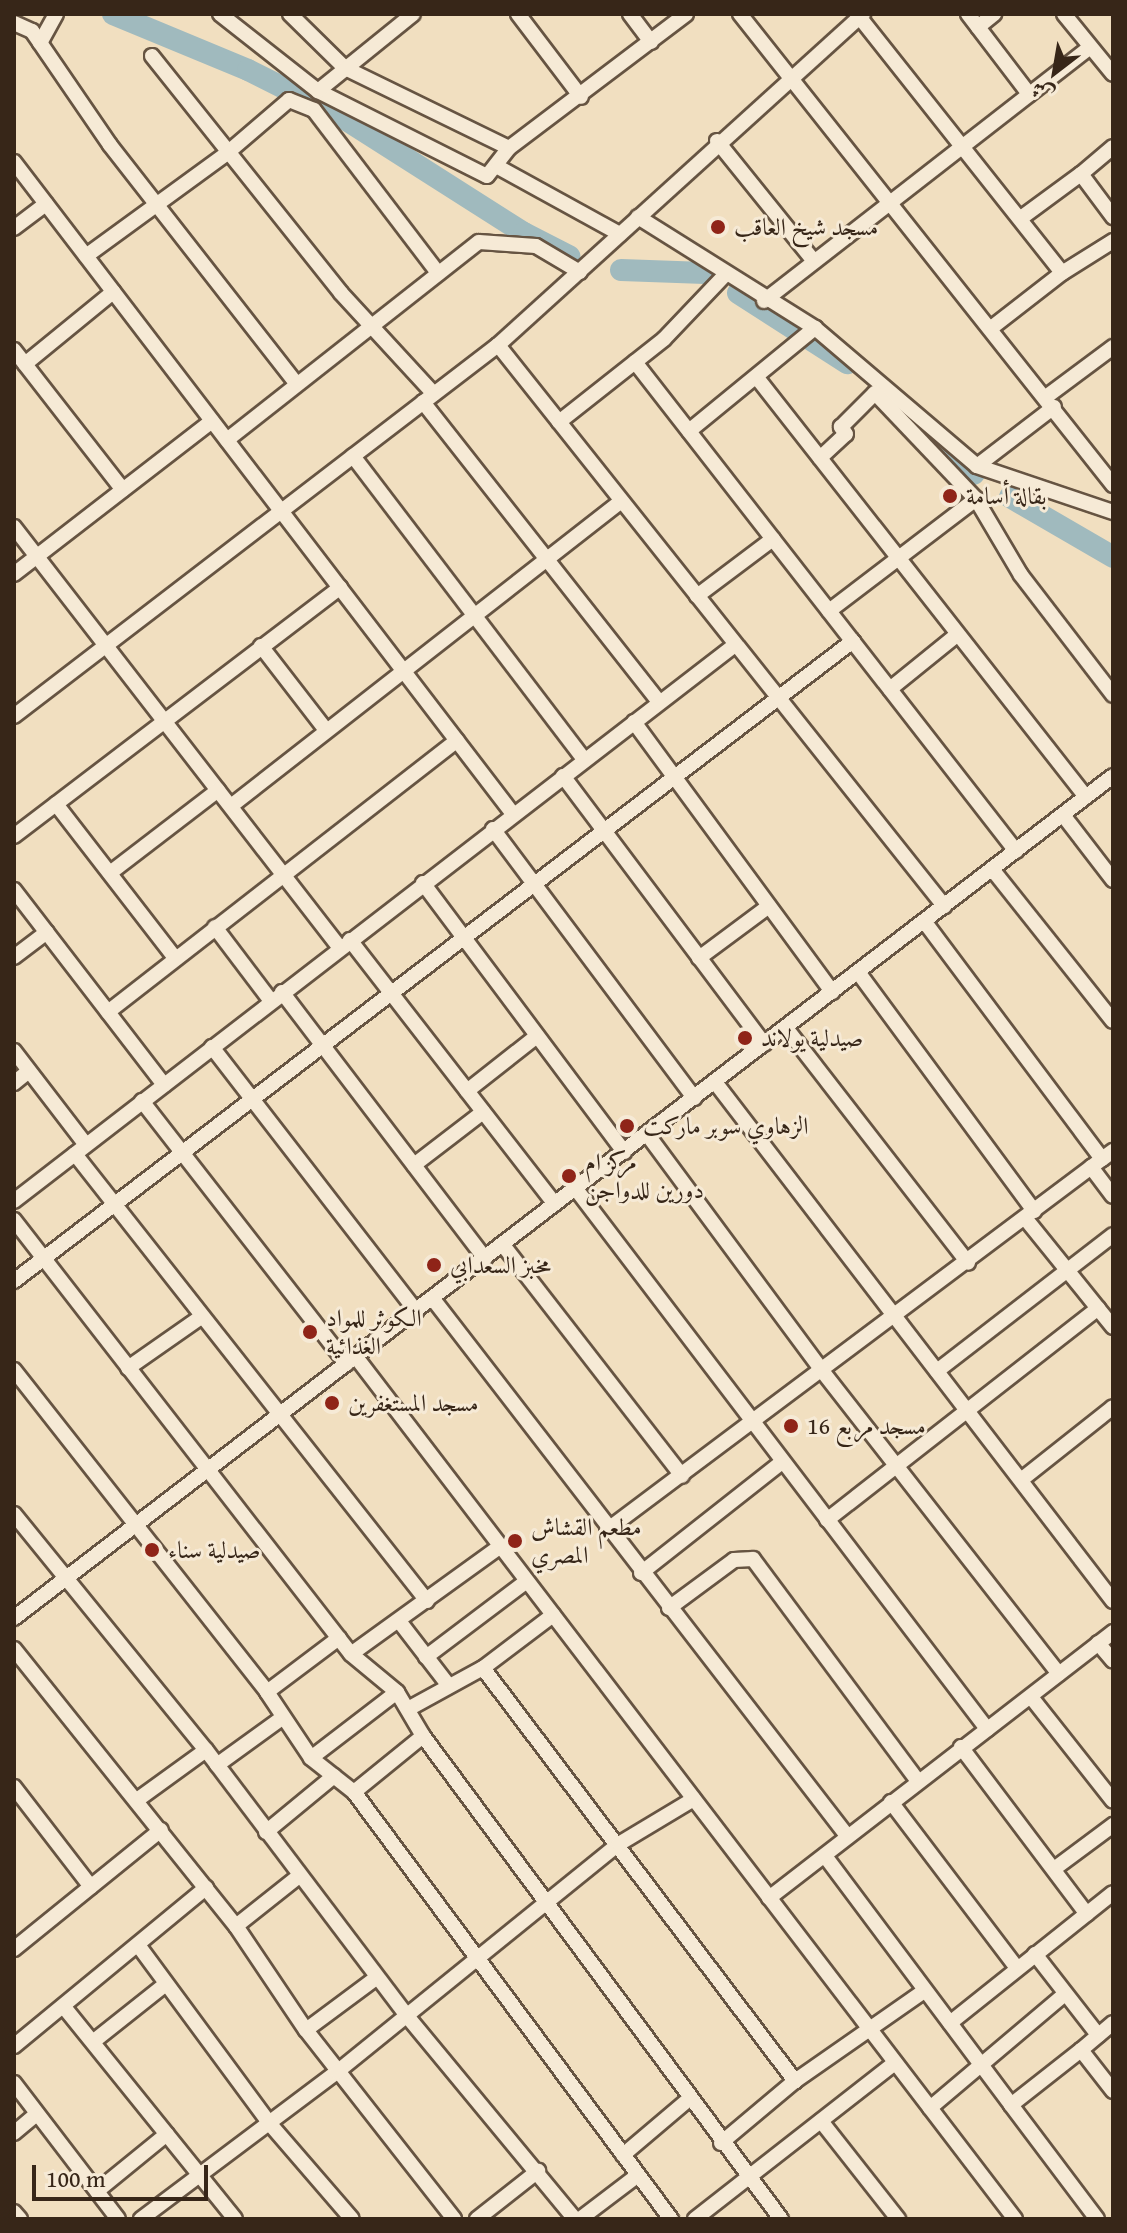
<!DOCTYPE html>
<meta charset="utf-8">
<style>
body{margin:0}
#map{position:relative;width:1127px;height:2233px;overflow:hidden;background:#f1dfc0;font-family:"Gentium Book Plus",Amiri,serif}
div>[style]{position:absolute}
.river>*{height:22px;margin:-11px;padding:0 11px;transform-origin:11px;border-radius:11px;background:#a0babe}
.roads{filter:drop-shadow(2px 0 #665442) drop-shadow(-2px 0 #665442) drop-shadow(0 2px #665442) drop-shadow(0 -2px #665442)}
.minor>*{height:14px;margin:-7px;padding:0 7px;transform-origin:7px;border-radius:7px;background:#f6ead6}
.dots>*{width:22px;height:22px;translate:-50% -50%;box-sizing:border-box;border:4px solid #f6ead6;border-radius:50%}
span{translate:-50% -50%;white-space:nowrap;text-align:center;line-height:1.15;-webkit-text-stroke:6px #f6ead6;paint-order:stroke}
.poi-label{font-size:24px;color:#372618}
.left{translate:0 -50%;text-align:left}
.frame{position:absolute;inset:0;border:16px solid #372618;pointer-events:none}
.north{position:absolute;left:1015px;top:32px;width:80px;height:80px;-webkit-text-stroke:6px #f6ead6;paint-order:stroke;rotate:211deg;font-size:22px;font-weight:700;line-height:32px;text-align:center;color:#372618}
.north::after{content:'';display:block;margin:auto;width:28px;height:36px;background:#372618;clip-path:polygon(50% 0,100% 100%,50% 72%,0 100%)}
.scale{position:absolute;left:32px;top:2165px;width:176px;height:36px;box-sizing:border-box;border:4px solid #372618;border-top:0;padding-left:10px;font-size:24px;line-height:28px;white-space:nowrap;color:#372618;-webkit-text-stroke:6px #f6ead6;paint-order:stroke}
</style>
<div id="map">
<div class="river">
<i style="left:113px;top:14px;width:146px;rotate:22.5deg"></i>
<i style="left:248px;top:70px;width:103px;rotate:26.6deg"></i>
<i style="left:340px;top:116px;width:218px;rotate:32.5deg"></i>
<i style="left:524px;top:233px;width:51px;rotate:27.1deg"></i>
<i style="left:621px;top:270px;width:84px;rotate:2deg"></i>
<i style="left:738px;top:293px;width:130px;rotate:32.7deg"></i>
<i style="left:928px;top:432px;width:62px;rotate:42.4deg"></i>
<i style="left:1010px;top:497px;width:119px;rotate:30.2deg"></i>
</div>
<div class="roads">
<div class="minor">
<i style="left:220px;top:14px;width:125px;rotate:38.2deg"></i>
<i style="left:318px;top:91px;width:189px;rotate:26.7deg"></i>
<i style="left:487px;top:176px;width:36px;rotate:-52deg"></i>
<i style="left:509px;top:148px;width:222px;rotate:-37.1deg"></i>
<i style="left:290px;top:14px;width:77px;rotate:44.5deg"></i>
<i style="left:345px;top:68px;width:182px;rotate:26deg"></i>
<i style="left:518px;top:14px;width:104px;rotate:52.8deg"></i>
<i style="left:630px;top:14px;width:35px;rotate:53deg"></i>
<i style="left:740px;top:14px;width:601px;rotate:51.62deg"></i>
<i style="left:857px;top:14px;width:330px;rotate:51.6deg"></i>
<i style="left:1062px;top:273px;width:90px;rotate:142.2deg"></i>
<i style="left:968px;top:14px;width:101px;rotate:52.7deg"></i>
<i style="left:1064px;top:14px;width:77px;rotate:50.8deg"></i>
<i style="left:14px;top:23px;width:20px;rotate:24deg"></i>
<i style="left:32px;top:31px;width:138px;rotate:55.6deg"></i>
<i style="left:110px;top:145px;width:303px;rotate:52deg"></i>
<i style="left:978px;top:27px;width:21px;rotate:-39deg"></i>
<i style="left:40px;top:43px;width:33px;rotate:-61deg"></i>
<i style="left:152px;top:56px;width:303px;rotate:51.4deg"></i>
<i style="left:341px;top:293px;width:137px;rotate:47.4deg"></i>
<i style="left:318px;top:91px;width:122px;rotate:-39deg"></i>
<i style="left:717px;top:141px;width:153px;rotate:51.1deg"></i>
<i style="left:14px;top:162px;width:821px;rotate:52.57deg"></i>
<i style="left:498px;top:167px;width:139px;rotate:28.8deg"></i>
<i style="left:1081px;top:174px;width:42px;rotate:-40.2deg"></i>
<i style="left:638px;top:217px;width:209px;rotate:32.1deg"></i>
<i style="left:815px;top:328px;width:213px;rotate:40.4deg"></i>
<i style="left:977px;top:466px;width:144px;rotate:18.7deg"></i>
<i style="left:1021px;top:218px;width:74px;rotate:-36.3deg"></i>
<i style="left:1081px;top:174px;width:54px;rotate:53.3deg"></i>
<i style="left:14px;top:228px;width:40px;rotate:-37deg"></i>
<i style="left:86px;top:256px;width:173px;rotate:-36.1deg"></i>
<i style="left:226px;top:154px;width:83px;rotate:-40.6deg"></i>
<i style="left:289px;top:100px;width:27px;rotate:22deg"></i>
<i style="left:314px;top:110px;width:205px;rotate:52.7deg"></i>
<i style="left:1062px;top:273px;width:60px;rotate:-32.1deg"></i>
<i style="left:764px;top:301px;width:413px;rotate:-37.9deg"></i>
<i style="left:498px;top:345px;width:717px;rotate:51.51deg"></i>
<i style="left:14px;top:350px;width:177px;rotate:52.1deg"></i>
<i style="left:635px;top:362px;width:620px;rotate:52.08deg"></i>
<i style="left:25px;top:364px;width:114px;rotate:-39.3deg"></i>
<i style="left:758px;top:379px;width:531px;rotate:51.88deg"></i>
<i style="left:1046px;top:397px;width:84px;rotate:-36.7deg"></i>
<i style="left:423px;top:402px;width:382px;rotate:51.8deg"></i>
<i style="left:559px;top:422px;width:134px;rotate:-38.3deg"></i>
<i style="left:664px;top:339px;width:88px;rotate:-46.4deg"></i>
<i style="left:689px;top:431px;width:163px;rotate:-39.3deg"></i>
<i style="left:227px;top:440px;width:320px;rotate:-38.2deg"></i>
<i style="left:479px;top:242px;width:57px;rotate:4deg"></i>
<i style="left:536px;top:246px;width:51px;rotate:30.6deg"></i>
<i style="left:353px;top:456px;width:381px;rotate:52.7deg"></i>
<i style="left:820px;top:458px;width:35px;rotate:-43deg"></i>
<i style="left:846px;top:434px;width:9px;rotate:-126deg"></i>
<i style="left:841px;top:427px;width:48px;rotate:-45deg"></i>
<i style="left:875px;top:393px;width:146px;rotate:46.4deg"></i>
<i style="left:976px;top:499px;width:88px;rotate:59.4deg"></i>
<i style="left:1021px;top:575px;width:151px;rotate:52.5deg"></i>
<i style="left:977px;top:466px;width:97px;rotate:-37.5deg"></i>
<i style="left:14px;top:527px;width:532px;rotate:52.25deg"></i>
<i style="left:14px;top:574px;width:250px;rotate:-37.7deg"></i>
<i style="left:697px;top:596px;width:95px;rotate:-36.9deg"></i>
<i style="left:829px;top:611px;width:185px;rotate:-37.3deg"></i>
<i style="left:261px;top:646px;width:106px;rotate:52.3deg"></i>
<i style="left:890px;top:689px;width:87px;rotate:-39deg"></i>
<i style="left:14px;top:716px;width:610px;rotate:-37.47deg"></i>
<i style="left:498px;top:345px;width:493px;rotate:-42.2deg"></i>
<i style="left:634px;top:722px;width:335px;rotate:53.7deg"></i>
<i style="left:563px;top:776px;width:335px;rotate:53.1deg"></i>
<i style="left:56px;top:804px;width:195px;rotate:52.3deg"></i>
<i style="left:231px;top:806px;width:495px;rotate:-38deg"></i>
<i style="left:1063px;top:815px;width:82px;rotate:52.4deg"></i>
<i style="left:493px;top:829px;width:336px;rotate:53.2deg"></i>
<i style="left:14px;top:836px;width:410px;rotate:-37.3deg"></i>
<i style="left:992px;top:869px;width:194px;rotate:51.5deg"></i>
<i style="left:110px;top:873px;width:136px;rotate:-37.5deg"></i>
<i style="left:423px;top:883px;width:336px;rotate:53.2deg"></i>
<i style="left:14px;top:890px;width:246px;rotate:52.4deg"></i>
<i style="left:924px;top:921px;width:297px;rotate:53.2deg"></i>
<i style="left:1102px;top:1159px;width:14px;rotate:-36deg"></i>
<i style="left:215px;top:927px;width:93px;rotate:52.9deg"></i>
<i style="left:350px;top:940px;width:334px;rotate:52.2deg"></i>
<i style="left:14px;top:957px;width:41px;rotate:-37.1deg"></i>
<i style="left:699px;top:958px;width:87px;rotate:-36.6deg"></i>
<i style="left:858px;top:972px;width:297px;rotate:53.6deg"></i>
<i style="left:282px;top:992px;width:335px;rotate:52.7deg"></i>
<i style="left:108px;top:1012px;width:442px;rotate:-37.9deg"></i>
<i style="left:786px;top:1028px;width:297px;rotate:52.2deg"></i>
<i style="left:212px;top:1047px;width:334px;rotate:52.3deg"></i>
<i style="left:14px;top:1051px;width:118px;rotate:52.5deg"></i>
<i style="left:715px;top:1082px;width:654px;rotate:52.52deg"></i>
<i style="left:14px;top:1083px;width:19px;rotate:-39deg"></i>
<i style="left:467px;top:1091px;width:89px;rotate:-38.2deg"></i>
<i style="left:142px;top:1101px;width:333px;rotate:52.1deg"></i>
<i style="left:647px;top:1134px;width:296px;rotate:53.5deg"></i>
<i style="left:823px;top:1372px;width:383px;rotate:52deg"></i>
<i style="left:75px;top:1154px;width:569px;rotate:51.78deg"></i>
<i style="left:414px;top:1165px;width:87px;rotate:-37.5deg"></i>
<i style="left:1091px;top:1167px;width:36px;rotate:53deg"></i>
<i style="left:576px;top:1189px;width:679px;rotate:52.72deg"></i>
<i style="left:14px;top:1201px;width:910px;rotate:-37.64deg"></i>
<i style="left:1025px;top:1218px;width:140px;rotate:51.1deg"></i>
<i style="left:14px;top:1220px;width:549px;rotate:52.17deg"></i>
<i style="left:351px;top:1654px;width:60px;rotate:39.6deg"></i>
<i style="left:397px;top:1692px;width:51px;rotate:59.4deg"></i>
<i style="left:423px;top:1736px;width:601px;rotate:53.45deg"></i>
<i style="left:503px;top:1245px;width:292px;rotate:52.2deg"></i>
<i style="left:14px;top:1281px;width:1055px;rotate:-37.34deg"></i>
<i style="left:433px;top:1299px;width:679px;rotate:52.35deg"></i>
<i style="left:356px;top:1357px;width:1085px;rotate:52.6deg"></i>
<i style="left:128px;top:1368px;width:89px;rotate:-34.9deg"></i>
<i style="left:14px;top:1370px;width:410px;rotate:51.8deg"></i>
<i style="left:267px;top:1692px;width:79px;rotate:56.3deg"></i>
<i style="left:311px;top:1758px;width:55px;rotate:38.3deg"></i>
<i style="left:354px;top:1792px;width:532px;rotate:53.41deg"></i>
<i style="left:937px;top:1371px;width:222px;rotate:-37.7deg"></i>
<i style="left:1021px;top:1480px;width:117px;rotate:-38.4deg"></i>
<i style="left:14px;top:1514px;width:304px;rotate:50.9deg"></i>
<i style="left:206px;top:1750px;width:333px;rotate:52.9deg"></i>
<i style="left:407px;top:2016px;width:264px;rotate:50.4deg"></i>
<i style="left:827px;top:1520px;width:344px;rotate:-38deg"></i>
<i style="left:607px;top:1530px;width:619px;rotate:-36.85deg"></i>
<i style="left:641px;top:1573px;width:179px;rotate:-38.2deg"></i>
<i style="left:669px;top:1608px;width:81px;rotate:-36.4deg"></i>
<i style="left:734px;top:1560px;width:19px;rotate:-3deg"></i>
<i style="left:753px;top:1559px;width:277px;rotate:53.4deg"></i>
<i style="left:14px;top:1618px;width:1384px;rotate:-37.46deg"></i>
<i style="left:399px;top:1621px;width:82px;rotate:52.4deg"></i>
<i style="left:1098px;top:1643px;width:23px;rotate:50deg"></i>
<i style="left:14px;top:1649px;width:355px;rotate:51.3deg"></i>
<i style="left:236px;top:1926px;width:125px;rotate:56.1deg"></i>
<i style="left:306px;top:2030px;width:240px;rotate:51.9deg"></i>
<i style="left:351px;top:1654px;width:185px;rotate:-35.8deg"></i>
<i style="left:426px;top:1657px;width:126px;rotate:-37deg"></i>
<i style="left:483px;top:1668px;width:518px;rotate:52.93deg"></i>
<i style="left:267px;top:1692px;width:90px;rotate:-36.9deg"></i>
<i style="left:1031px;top:1697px;width:132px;rotate:51.7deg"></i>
<i style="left:408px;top:1709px;width:85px;rotate:-28.7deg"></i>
<i style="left:483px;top:1668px;width:88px;rotate:-37.1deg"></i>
<i style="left:961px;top:1747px;width:209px;rotate:53deg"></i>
<i style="left:311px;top:1758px;width:108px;rotate:-37.5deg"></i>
<i style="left:217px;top:1765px;width:80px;rotate:-35.9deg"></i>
<i style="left:14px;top:1787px;width:126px;rotate:52.4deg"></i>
<i style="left:354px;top:1792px;width:89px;rotate:-39.1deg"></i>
<i style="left:137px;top:1800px;width:85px;rotate:-35.9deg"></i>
<i style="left:891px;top:1802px;width:208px;rotate:52.8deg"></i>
<i style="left:266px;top:1832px;width:88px;rotate:-39.5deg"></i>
<i style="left:825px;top:1856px;width:311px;rotate:53.2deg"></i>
<i style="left:1054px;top:1869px;width:74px;rotate:-36.7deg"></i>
<i style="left:769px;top:1898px;width:435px;rotate:-37.7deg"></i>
<i style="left:236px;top:1926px;width:80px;rotate:-38.4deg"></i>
<i style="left:138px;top:1945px;width:222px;rotate:53.6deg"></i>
<i style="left:270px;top:2124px;width:125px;rotate:49.2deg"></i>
<i style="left:14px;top:1949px;width:189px;rotate:-39deg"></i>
<i style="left:1035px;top:1954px;width:103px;rotate:52.1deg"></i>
<i style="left:64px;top:2007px;width:272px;rotate:51.1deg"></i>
<i style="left:950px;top:2023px;width:208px;rotate:-38.6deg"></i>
<i style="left:306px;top:2030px;width:87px;rotate:-36.6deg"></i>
<i style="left:94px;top:2041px;width:92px;rotate:-38.4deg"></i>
<i style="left:14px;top:2046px;width:249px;rotate:-39.5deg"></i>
<i style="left:1081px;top:2050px;width:42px;rotate:-40.2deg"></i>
<i style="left:14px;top:2083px;width:171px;rotate:52.6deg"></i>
<i style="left:930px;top:2108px;width:177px;rotate:-40.2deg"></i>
<i style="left:821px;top:2121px;width:125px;rotate:51.8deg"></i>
<i style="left:14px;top:2133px;width:30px;rotate:-40deg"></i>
<i style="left:721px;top:2143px;width:97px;rotate:-40deg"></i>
<i style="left:795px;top:2081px;width:157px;rotate:-34.9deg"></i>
<i style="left:623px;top:2155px;width:87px;rotate:-40.3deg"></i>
<i style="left:97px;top:2191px;width:90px;rotate:-39.2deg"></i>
<i style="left:14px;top:2212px;width:9px;rotate:49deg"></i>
<i style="left:141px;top:2219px;width:245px;rotate:-36.9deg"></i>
<i style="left:337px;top:2072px;width:363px;rotate:-39deg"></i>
<i style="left:619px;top:1844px;width:87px;rotate:-31deg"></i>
<i style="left:477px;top:2219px;width:78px;rotate:-38.2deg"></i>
<i style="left:580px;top:2219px;width:73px;rotate:-37.2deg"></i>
<i style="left:695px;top:2219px;width:254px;rotate:-38deg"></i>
<i style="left:1097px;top:2219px;width:143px;rotate:-127deg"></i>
<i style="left:1011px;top:2105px;width:89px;rotate:-38.2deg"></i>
<i style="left:1081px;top:2050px;width:52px;rotate:52deg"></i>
</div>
</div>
<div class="dots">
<i style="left:718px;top:227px;background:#8f2418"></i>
<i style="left:950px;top:496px;background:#8f2418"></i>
<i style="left:745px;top:1038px;background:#8f2418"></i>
<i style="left:627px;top:1126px;background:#8f2418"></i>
<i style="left:569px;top:1176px;background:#8f2418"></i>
<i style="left:434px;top:1265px;background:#8f2418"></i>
<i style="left:310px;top:1332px;background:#8f2418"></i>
<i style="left:332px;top:1403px;background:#8f2418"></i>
<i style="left:791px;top:1426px;background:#8f2418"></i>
<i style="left:515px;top:1541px;background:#8f2418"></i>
<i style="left:152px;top:1550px;background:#8f2418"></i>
</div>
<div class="poi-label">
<span class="left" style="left:734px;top:227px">مسجد شيخ العاقب</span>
<span class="left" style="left:966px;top:496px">بقالة أسامة</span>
<span class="left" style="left:761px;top:1038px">صيدلية يولاند</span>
<span class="left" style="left:643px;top:1126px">الزهاوي سوبر ماركت</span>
<span class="left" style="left:585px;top:1176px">مركز ام<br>دورين للدواجن</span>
<span class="left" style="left:450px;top:1265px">مخبز السعدابي</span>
<span class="left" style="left:326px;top:1332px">الكوثر للمواد<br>الغذائية</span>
<span class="left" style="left:348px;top:1403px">مسجد المستغفرين</span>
<span class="left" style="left:807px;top:1426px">مسجد مربع 16</span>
<span class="left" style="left:531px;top:1541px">مطعم القشاش<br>المصري</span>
<span class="left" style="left:168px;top:1550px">صيدلية سناء</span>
</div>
<div class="frame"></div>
<div class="north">ش</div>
<div class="scale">100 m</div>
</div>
